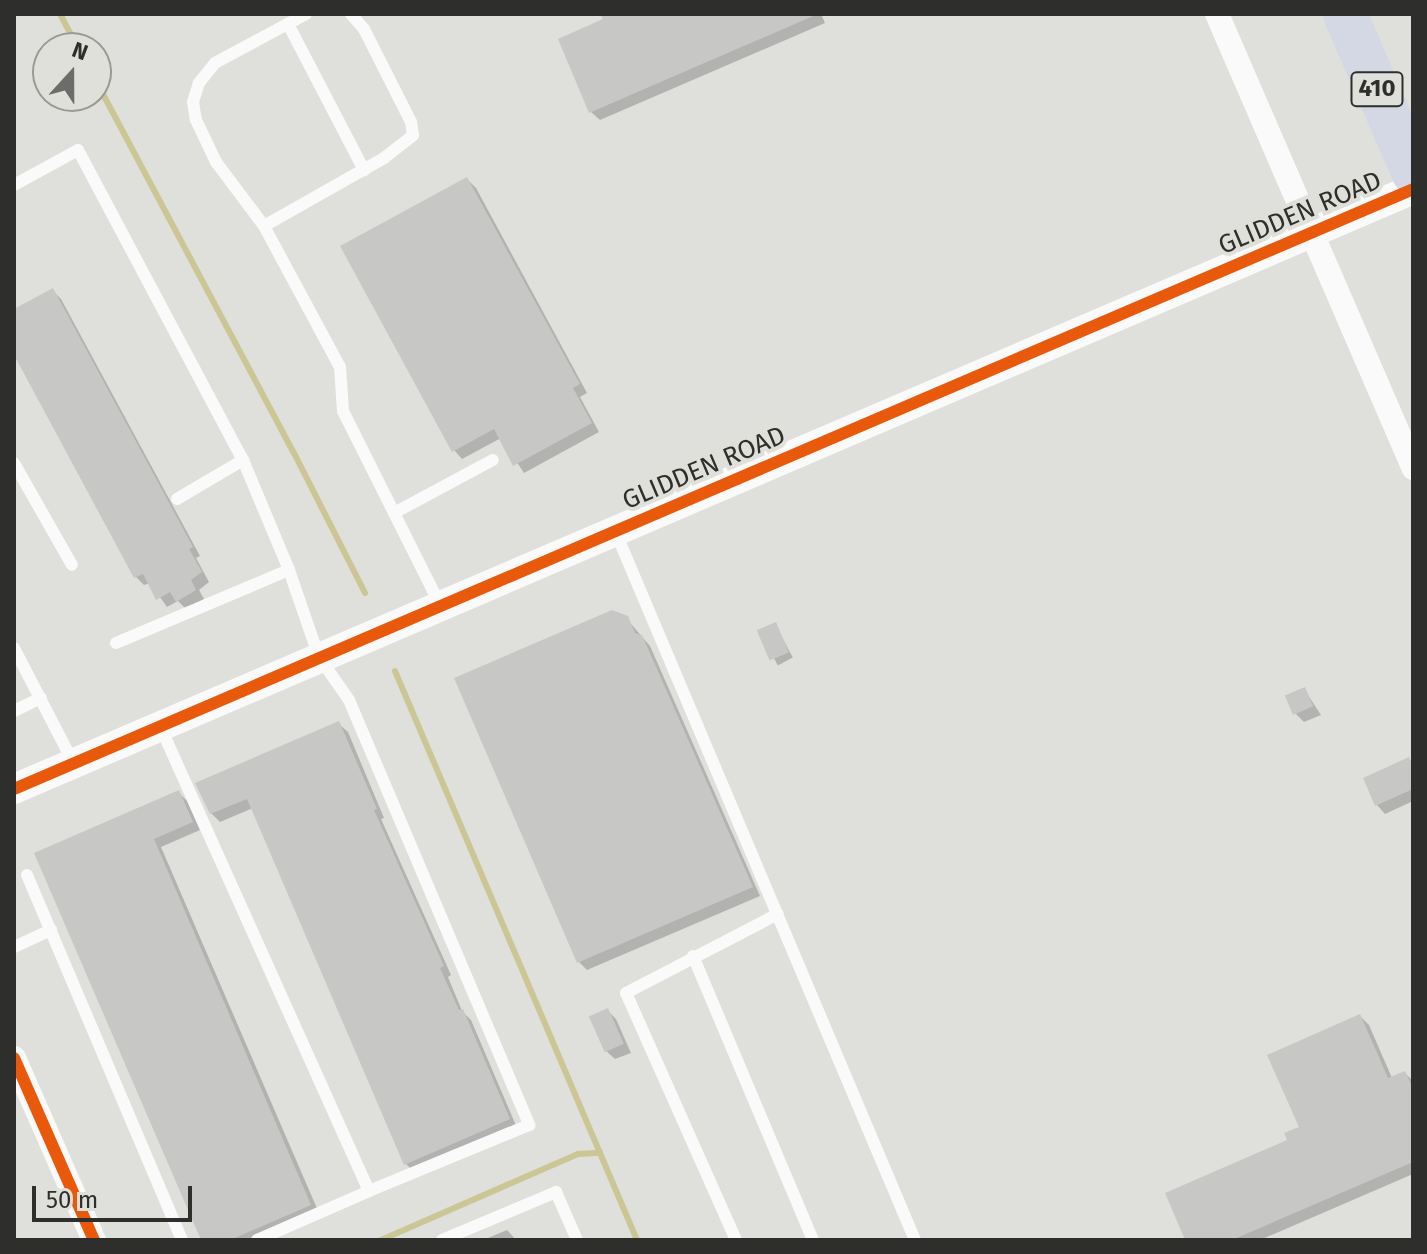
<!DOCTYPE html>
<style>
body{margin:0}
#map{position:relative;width:1427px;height:1254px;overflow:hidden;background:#dfdfdc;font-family:"Fira Sans",sans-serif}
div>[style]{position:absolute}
.shadow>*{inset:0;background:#0003;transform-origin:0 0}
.stream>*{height:6px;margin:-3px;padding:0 3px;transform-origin:3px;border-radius:3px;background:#ccc695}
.building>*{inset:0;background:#c7c7c6;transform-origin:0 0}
.service>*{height:12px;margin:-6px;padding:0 6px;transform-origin:6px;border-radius:6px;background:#fafafa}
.minor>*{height:24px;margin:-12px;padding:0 12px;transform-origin:12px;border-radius:12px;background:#fafafa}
.tertiary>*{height:30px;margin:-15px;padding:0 15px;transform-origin:15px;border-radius:15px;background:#fafafa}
.motorway>*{height:44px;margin:-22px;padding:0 22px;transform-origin:22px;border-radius:22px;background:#d4d8e4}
.cycleway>*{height:12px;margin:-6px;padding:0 6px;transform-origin:6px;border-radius:6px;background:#e8590c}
span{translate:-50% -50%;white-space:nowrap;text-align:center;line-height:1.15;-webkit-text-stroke:8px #e0e0db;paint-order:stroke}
.shield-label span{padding:2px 6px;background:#e0e0db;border:2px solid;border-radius:6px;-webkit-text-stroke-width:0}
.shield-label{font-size:24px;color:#2e2e2c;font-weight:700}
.street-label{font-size:26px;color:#2e2e2c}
.frame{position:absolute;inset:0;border:16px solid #2e2e2c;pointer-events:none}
.north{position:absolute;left:32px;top:32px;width:80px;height:80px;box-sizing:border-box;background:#e0e0db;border:2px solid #999995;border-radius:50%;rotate:21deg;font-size:22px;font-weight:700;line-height:32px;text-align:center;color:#2e2e2c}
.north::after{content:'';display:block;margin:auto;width:28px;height:36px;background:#6c6c6a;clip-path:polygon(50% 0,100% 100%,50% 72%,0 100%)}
.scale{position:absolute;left:32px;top:1186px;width:160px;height:36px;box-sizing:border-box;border:4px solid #2e2e2c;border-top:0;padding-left:10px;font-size:24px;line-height:28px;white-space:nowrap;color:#2e2e2c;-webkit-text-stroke:6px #e0e0db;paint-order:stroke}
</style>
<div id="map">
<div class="shadow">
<i style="clip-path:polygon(602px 14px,821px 14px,825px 23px,600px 120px,591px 112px,605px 20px)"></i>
<i style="clip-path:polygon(467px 179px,476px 188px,587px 393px,580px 397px,599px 432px,524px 473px,501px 438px,462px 459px,454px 450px)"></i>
<i style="clip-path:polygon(53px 291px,61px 299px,200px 556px,196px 558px,209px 582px,199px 590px,204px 599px,186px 609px,178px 601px,167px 607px,150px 583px,144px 585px,136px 577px,14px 351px,14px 311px)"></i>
<i style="clip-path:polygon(626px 618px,650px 646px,760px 896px,587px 970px,579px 962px)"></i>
<i style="left:775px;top:624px;width:38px;height:17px;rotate:62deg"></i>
<i style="clip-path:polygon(1304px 689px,1321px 715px,1304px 722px,1295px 713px)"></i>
<i style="clip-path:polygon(339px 724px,348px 732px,384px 818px,381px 819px,451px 975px,448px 977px,462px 1011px,471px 1020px,517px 1128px,414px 1172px,406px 1164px,253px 808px,220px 822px,211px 813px)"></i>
<i style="clip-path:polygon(1408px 759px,1413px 764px,1413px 801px,1385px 814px,1377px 805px,1365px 779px)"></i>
<i style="clip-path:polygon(178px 792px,187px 801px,200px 830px,161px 847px,319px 1213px,257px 1240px,204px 1240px,37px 854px)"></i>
<i style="clip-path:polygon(607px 1010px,616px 1019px,631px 1053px,615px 1059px,606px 1051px)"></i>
<i style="clip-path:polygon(1360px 1016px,1369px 1025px,1392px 1078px,1405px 1073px,1413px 1081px,1413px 1174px,1260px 1240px,1187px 1240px,1302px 1128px)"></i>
<i style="clip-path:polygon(507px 1230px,516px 1240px,483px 1240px)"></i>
</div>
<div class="stream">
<i style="left:60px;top:14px;width:38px;rotate:62deg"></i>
<i style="left:96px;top:81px;width:421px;rotate:62deg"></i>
<i style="left:294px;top:453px;width:157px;rotate:63.1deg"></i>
<i style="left:395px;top:671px;width:618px;rotate:66.96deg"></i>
<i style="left:381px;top:1240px;width:215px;rotate:-23.6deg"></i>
<i style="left:578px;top:1154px;width:22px;rotate:-3deg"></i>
</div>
<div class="building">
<i style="clip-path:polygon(600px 14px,818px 14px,589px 113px,558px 39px,603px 19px)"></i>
<i style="clip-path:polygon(467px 177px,580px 384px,573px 388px,592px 423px,513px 466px,494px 429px,452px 452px,340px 246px)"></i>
<i style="clip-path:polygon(53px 288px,193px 547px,189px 549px,202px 572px,191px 580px,196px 590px,176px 602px,170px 592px,156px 600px,143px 574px,134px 578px,14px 355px,14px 309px)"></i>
<i style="clip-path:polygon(612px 610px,628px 616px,635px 633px,642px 635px,753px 887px,577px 963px,454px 678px)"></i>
<i style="left:776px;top:622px;width:33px;height:21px;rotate:67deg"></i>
<i style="left:1305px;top:687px;width:21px;height:22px;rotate:67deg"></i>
<i style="clip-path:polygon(339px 721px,377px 809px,374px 810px,444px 966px,440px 968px,459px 1010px,463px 1009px,510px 1119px,404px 1165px,247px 799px,210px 814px,195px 783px)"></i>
<i style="clip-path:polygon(1409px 757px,1413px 767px,1413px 789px,1375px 806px,1363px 778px)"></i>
<i style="clip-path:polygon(179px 790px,193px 822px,154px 839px,311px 1205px,230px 1240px,201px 1240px,34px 853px)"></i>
<i style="left:608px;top:1008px;width:39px;height:21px;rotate:66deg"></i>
<i style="clip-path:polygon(1360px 1014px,1388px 1078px,1405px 1071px,1413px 1088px,1413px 1162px,1232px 1240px,1185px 1240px,1165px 1193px,1287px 1140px,1284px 1133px,1299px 1127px,1267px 1055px)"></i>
</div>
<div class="service">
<i style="left:306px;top:14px;width:103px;rotate:151.7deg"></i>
<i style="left:215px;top:63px;width:26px;rotate:129deg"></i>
<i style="left:199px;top:83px;width:20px;rotate:108deg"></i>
<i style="left:193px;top:102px;width:18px;rotate:81deg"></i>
<i style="left:196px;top:120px;width:47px;rotate:64.5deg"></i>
<i style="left:216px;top:162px;width:80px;rotate:53.1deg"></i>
<i style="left:264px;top:226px;width:160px;rotate:61.7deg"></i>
<i style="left:340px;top:367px;width:44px;rotate:86.1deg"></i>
<i style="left:343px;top:411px;width:217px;rotate:63.4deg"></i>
<i style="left:288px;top:24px;width:165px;rotate:62.5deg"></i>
<i style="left:14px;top:185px;width:73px;rotate:-28.7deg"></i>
<i style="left:78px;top:150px;width:351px;rotate:62deg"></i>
<i style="left:243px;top:460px;width:119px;rotate:67.3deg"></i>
<i style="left:264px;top:226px;width:138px;rotate:-29.5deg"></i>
<i style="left:384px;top:158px;width:37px;rotate:-38deg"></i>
<i style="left:413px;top:135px;width:13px;rotate:-99deg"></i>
<i style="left:411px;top:122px;width:104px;rotate:-116.8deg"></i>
<i style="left:364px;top:29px;width:20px;rotate:-131deg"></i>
<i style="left:14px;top:463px;width:117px;rotate:60.4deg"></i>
<i style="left:177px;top:499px;width:77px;rotate:-30.6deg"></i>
<i style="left:394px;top:513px;width:112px;rotate:-28.2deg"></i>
<i style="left:616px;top:533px;width:768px;rotate:67.08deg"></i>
<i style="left:116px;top:643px;width:188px;rotate:-22.9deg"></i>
<i style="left:289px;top:570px;width:92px;rotate:71deg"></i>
<i style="left:319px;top:657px;width:52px;rotate:55.1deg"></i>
<i style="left:349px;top:700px;width:462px;rotate:67deg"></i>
<i style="left:529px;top:1125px;width:173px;rotate:157.6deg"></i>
<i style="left:369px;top:1191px;width:510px;rotate:-114.2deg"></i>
<i style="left:14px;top:648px;width:128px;rotate:62.6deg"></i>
<i style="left:14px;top:711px;width:30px;rotate:-26deg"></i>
<i style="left:27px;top:875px;width:397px;rotate:67deg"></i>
<i style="left:14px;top:947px;width:41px;rotate:-24.7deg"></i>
<i style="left:693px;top:956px;width:308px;rotate:67.1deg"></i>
<i style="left:257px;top:1240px;width:122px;rotate:-23.6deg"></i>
<i style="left:442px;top:1240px;width:124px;rotate:-22.8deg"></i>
<i style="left:556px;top:1192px;width:52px;rotate:66.4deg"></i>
<i style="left:736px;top:1240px;width:270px;rotate:-114deg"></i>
<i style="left:626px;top:993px;width:171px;rotate:-27.5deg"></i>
</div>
<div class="minor">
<i style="left:1217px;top:14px;width:495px;rotate:66.6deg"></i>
<i style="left:14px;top:1058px;width:199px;rotate:66.3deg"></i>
</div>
<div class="tertiary">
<i style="left:14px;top:789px;width:1522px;rotate:-23.21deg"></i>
</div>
<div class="motorway">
<i style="left:1345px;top:14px;width:172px;rotate:66.7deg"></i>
</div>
<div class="cycleway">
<i style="left:14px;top:789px;width:1522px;rotate:-23.21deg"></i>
<i style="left:14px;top:1058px;width:199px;rotate:66.3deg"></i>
</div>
<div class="shield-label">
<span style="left:1377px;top:89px">410</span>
</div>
<div class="street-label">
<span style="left:1300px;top:213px;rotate:-23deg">GLIDDEN ROAD</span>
<span style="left:704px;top:468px;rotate:-23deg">GLIDDEN ROAD</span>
</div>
<div class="frame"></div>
<div class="north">N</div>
<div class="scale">50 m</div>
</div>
